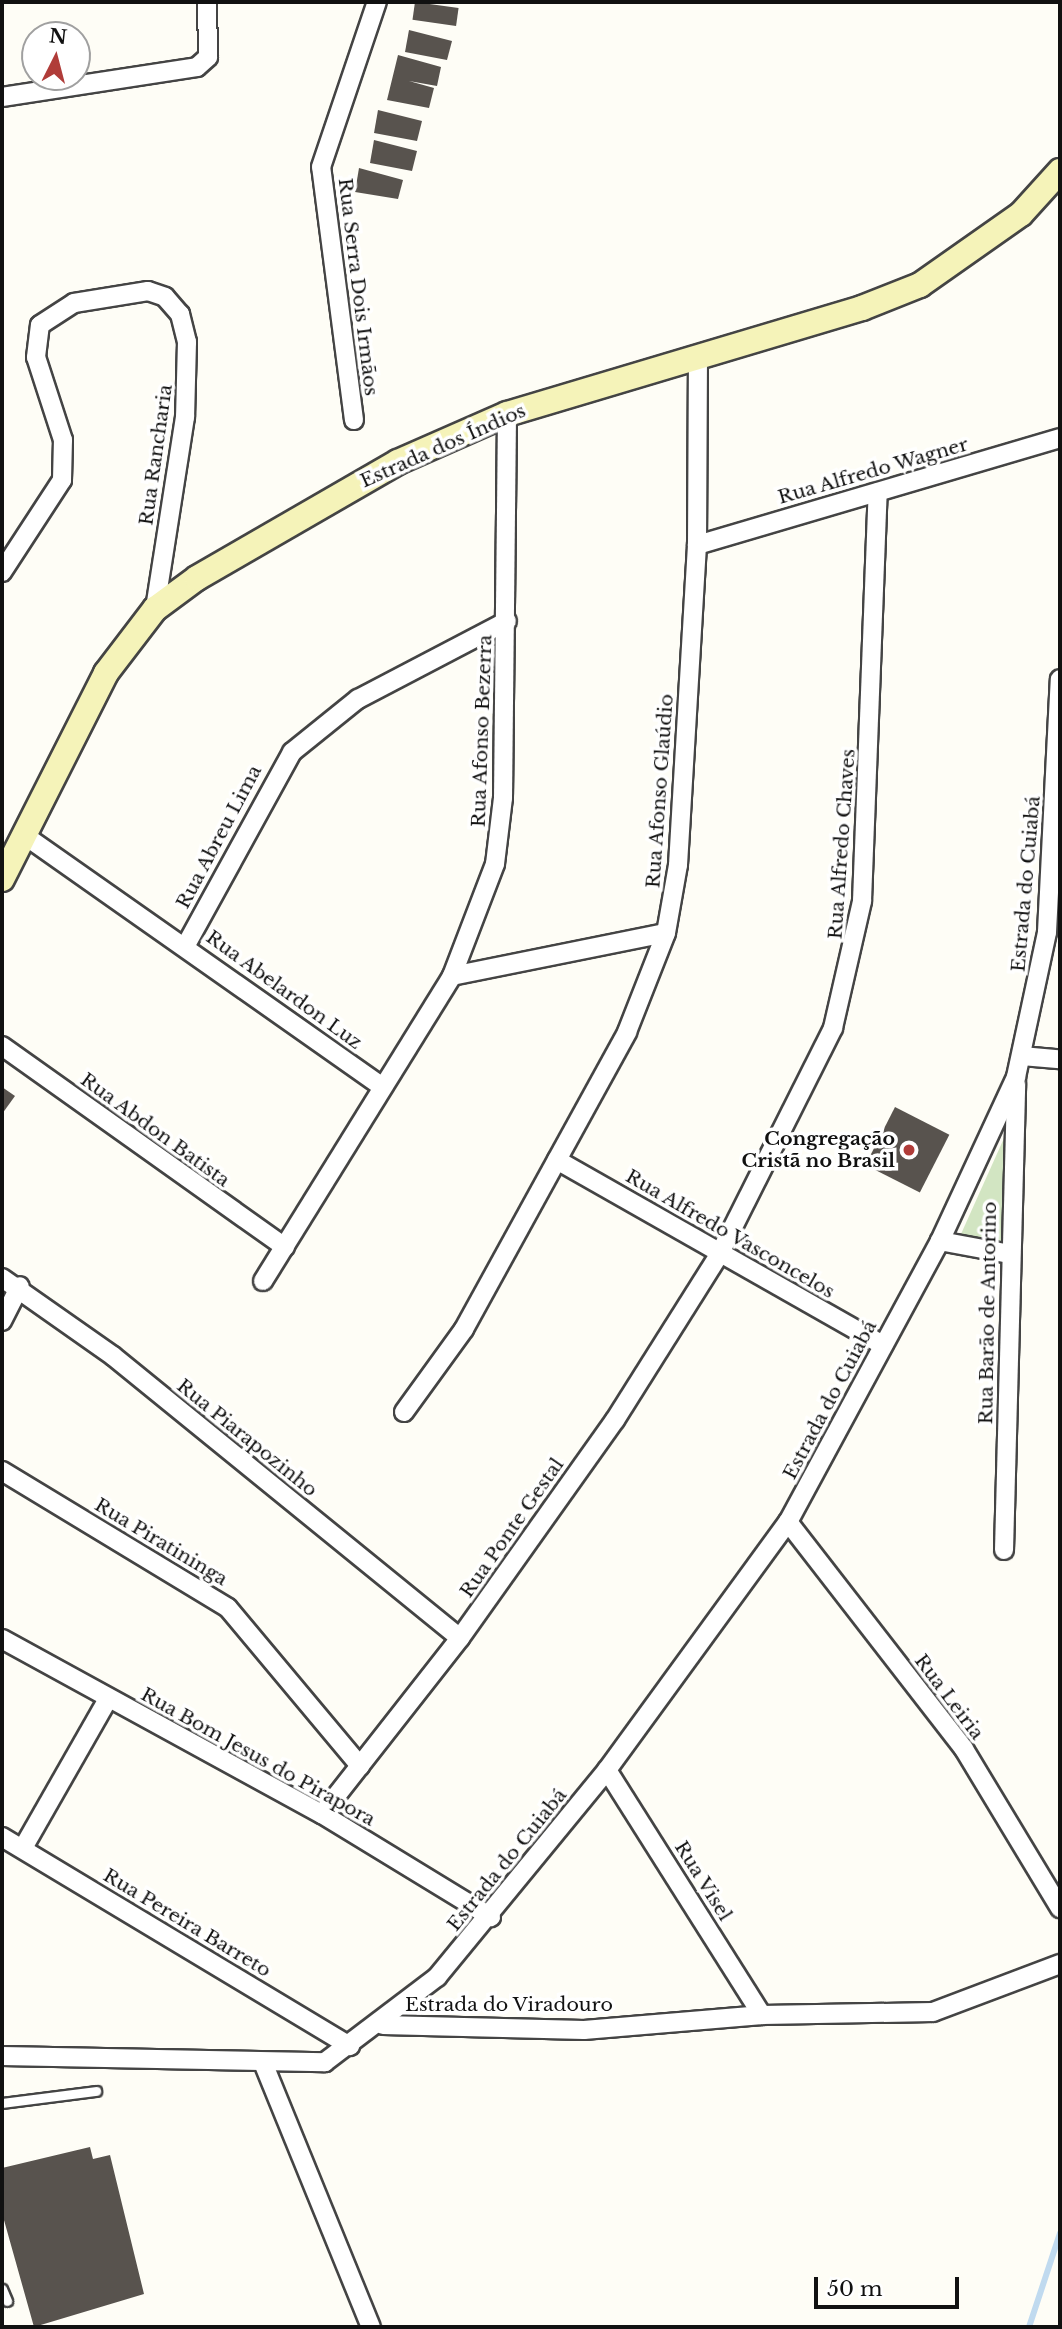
<!DOCTYPE html>
<meta charset="utf-8">
<style>
body{margin:0}
#map{position:relative;width:1062px;height:2329px;overflow:hidden;background:#fefdf6;font-family:"Libre Baskerville",serif}
div>[style]{position:absolute}
.green>*{inset:0;background:#d2e5c2}
.stream>*{height:6px;margin:-3px;padding:0 3px;transform-origin:3px;border-radius:3px;background:#c0daef}
.building>*{inset:0;background:#58534e;transform-origin:0 0}
.roads{filter:drop-shadow(2px 0 #444) drop-shadow(-2px 0 #444) drop-shadow(0 2px #444) drop-shadow(0 -2px #444)}
.lane>*{height:9px;margin:-4.5px;padding:0 4.5px;transform-origin:4.5px;border-radius:4.5px;background:#fff}
.street>*{height:18px;margin:-9px;padding:0 9px;transform-origin:9px;border-radius:9px;background:#fff}
.secondary>*{height:24px;margin:-12px;padding:0 12px;transform-origin:12px;border-radius:12px;background:#f5f3b9}
.dots>*{width:19px;height:19px;translate:-50% -50%;box-sizing:border-box;border:4px solid #fff;border-radius:50%}
span{translate:-50% -50%;white-space:nowrap;text-align:center;line-height:1.15;-webkit-text-stroke:7px #fff;paint-order:stroke}
.street-label{font-size:19px;color:#111}
.poi-label{font-size:19px;color:#111;font-weight:700}
.right{translate:-100% -50%;text-align:right}
.frame{position:absolute;inset:0;border:4px solid #111;pointer-events:none}
.north{position:absolute;left:21px;top:21px;width:70px;height:70px;box-sizing:border-box;background:#fff;border:2px solid #a0a0a0;border-radius:50%;rotate:6deg;font-size:19px;font-weight:700;line-height:28px;text-align:center;color:#111}
.north::after{content:'';display:block;margin:auto;width:24px;height:32px;background:#b03c39;clip-path:polygon(50% 0,100% 100%,50% 72%,0 100%)}
.scale{position:absolute;left:814px;top:2277px;width:145px;height:32px;box-sizing:border-box;border:4px solid #111;border-top:0;padding-left:9px;font-size:21px;line-height:24px;white-space:nowrap;color:#111;-webkit-text-stroke:5px #fff;paint-order:stroke}
</style>
<div id="map">
<div class="green">
<i style="clip-path:polygon(1009px 1127px,1006px 1243px,961px 1234px)"></i>
</div>
<div class="stream">
<i style="left:1029px;top:2327px;width:99px;rotate:-71.7deg"></i>
</div>
<div class="building">
<i style="left:415px;top:2px;width:44px;height:18px;rotate:8deg"></i>
<i style="clip-path:polygon(409px 30px,452px 41px,447px 60px,405px 52px)"></i>
<i style="clip-path:polygon(398px 55px,441px 67px,437px 86px,409px 81px,434px 88px,429px 108px,387px 100px)"></i>
<i style="clip-path:polygon(378px 110px,422px 121px,417px 141px,374px 133px)"></i>
<i style="clip-path:polygon(374px 140px,417px 151px,412px 171px,370px 163px)"></i>
<i style="clip-path:polygon(359px 168px,403px 180px,398px 199px,355px 192px)"></i>
<i style="clip-path:polygon(2px 1087px,15px 1096px,2px 1114px)"></i>
<i style="left:895px;top:1107px;width:61px;height:65px;rotate:27deg"></i>
<i style="clip-path:polygon(90px 2147px,93px 2159px,110px 2155px,144px 2294px,34px 2327px,2px 2213px,2px 2168px)"></i>
</div>
<div class="roads">
<div class="lane">
<i style="left:2px;top:2103px;width:95px;rotate:-7.3deg"></i>
<i style="left:2px;top:2289px;width:13px;rotate:67deg"></i>
</div>
<div class="street">
<i style="left:2px;top:97px;width:197px;rotate:-8.7deg"></i>
<i style="left:197px;top:67px;width:15px;rotate:-42deg"></i>
<i style="left:208px;top:57px;width:55px;rotate:-91deg"></i>
<i style="left:354px;top:420px;width:255px;rotate:-97.4deg"></i>
<i style="left:321px;top:167px;width:174px;rotate:-71.3deg"></i>
<i style="left:697px;top:545px;width:378px;rotate:-16.4deg"></i>
<i style="left:2px;top:572px;width:110px;rotate:-56.9deg"></i>
<i style="left:62px;top:480px;width:40px;rotate:-88.6deg"></i>
<i style="left:63px;top:440px;width:87px;rotate:-108deg"></i>
<i style="left:36px;top:357px;width:32px;rotate:-83deg"></i>
<i style="left:40px;top:325px;width:40px;rotate:-32.9deg"></i>
<i style="left:74px;top:303px;width:75px;rotate:-9.2deg"></i>
<i style="left:148px;top:291px;width:18px;rotate:19deg"></i>
<i style="left:165px;top:297px;width:23px;rotate:49deg"></i>
<i style="left:180px;top:314px;width:29px;rotate:76deg"></i>
<i style="left:187px;top:342px;width:75px;rotate:91.5deg"></i>
<i style="left:185px;top:417px;width:194px;rotate:98.9deg"></i>
<i style="left:24px;top:835px;width:435px;rotate:35.1deg"></i>
<i style="left:186px;top:945px;width:220px;rotate:-61.2deg"></i>
<i style="left:292px;top:752px;width:85px;rotate:-38.8deg"></i>
<i style="left:358px;top:699px;width:168px;rotate:-27.6deg"></i>
<i style="left:452px;top:976px;width:218px;rotate:-11.4deg"></i>
<i style="left:2px;top:1046px;width:347px;rotate:35.4deg"></i>
<i style="left:1022px;top:1056px;width:38px;rotate:5deg"></i>
<i style="left:557px;top:1160px;width:375px;rotate:29.6deg"></i>
<i style="left:940px;top:1241px;width:71px;rotate:10.5deg"></i>
<i style="left:2px;top:1278px;width:136px;rotate:35.1deg"></i>
<i style="left:113px;top:1356px;width:447px;rotate:39.1deg"></i>
<i style="left:263px;top:1281px;width:359px;rotate:-58.2deg"></i>
<i style="left:452px;top:976px;width:120px;rotate:-69deg"></i>
<i style="left:495px;top:864px;width:66px;rotate:-83.1deg"></i>
<i style="left:503px;top:798px;width:384px;rotate:-89.4deg"></i>
<i style="left:2px;top:1321px;width:39px;rotate:-63deg"></i>
<i style="left:404px;top:1412px;width:102px;rotate:-54.1deg"></i>
<i style="left:464px;top:1329px;width:339px;rotate:-61.2deg"></i>
<i style="left:627px;top:1032px;width:106px;rotate:-68.5deg"></i>
<i style="left:666px;top:933px;width:69px;rotate:-80deg"></i>
<i style="left:678px;top:865px;width:321px;rotate:-86.6deg"></i>
<i style="left:697px;top:545px;width:189px;rotate:-89.7deg"></i>
<i style="left:2px;top:1471px;width:264px;rotate:31.2deg"></i>
<i style="left:228px;top:1608px;width:206px;rotate:50.1deg"></i>
<i style="left:788px;top:1522px;width:287px;rotate:52.2deg"></i>
<i style="left:964px;top:1749px;width:186px;rotate:58.9deg"></i>
<i style="left:1004px;top:1550px;width:466px;rotate:-88.5deg"></i>
<i style="left:2px;top:1639px;width:365px;rotate:28.7deg"></i>
<i style="left:322px;top:1814px;width:198px;rotate:31.4deg"></i>
<i style="left:607px;top:1770px;width:290px;rotate:57.7deg"></i>
<i style="left:322px;top:1814px;width:224px;rotate:-51.9deg"></i>
<i style="left:460px;top:1638px;width:267px;rotate:-54.6deg"></i>
<i style="left:615px;top:1420px;width:197px;rotate:-57.8deg"></i>
<i style="left:720px;top:1253px;width:252px;rotate:-63.3deg"></i>
<i style="left:833px;top:1028px;width:130px;rotate:-77.1deg"></i>
<i style="left:862px;top:901px;width:409px;rotate:-87.8deg"></i>
<i style="left:2px;top:1837px;width:406px;rotate:31deg"></i>
<i style="left:23px;top:1848px;width:172px;rotate:-60.3deg"></i>
<i style="left:383px;top:2025px;width:201px;rotate:1.4deg"></i>
<i style="left:584px;top:2030px;width:179px;rotate:-4.8deg"></i>
<i style="left:762px;top:2015px;width:171px;rotate:-1deg"></i>
<i style="left:933px;top:2012px;width:136px;rotate:-20.7deg"></i>
<i style="left:2px;top:2056px;width:323px;rotate:1.1deg"></i>
<i style="left:325px;top:2062px;width:141px;rotate:-37.2deg"></i>
<i style="left:437px;top:1977px;width:268px;rotate:-50.6deg"></i>
<i style="left:607px;top:1770px;width:307px;rotate:-53.9deg"></i>
<i style="left:788px;top:1522px;width:319px;rotate:-61.6deg"></i>
<i style="left:940px;top:1241px;width:181px;rotate:-65.1deg"></i>
<i style="left:1016px;top:1077px;width:148px;rotate:-77.9deg"></i>
<i style="left:1047px;top:932px;width:253px;rotate:-87.1deg"></i>
<i style="left:264px;top:2065px;width:283px;rotate:67.8deg"></i>
</div>
<div class="secondary">
<i style="left:2px;top:879px;width:231px;rotate:-63.2deg"></i>
<i style="left:106px;top:673px;width:81px;rotate:-52.6deg"></i>
<i style="left:155px;top:609px;width:52px;rotate:-36.4deg"></i>
<i style="left:197px;top:578px;width:232px;rotate:-30deg"></i>
<i style="left:398px;top:462px;width:119px;rotate:-23.8deg"></i>
<i style="left:507px;top:414px;width:370px;rotate:-16.6deg"></i>
<i style="left:862px;top:308px;width:62px;rotate:-21.6deg"></i>
<i style="left:920px;top:285px;width:123px;rotate:-35.1deg"></i>
<i style="left:1021px;top:214px;width:58px;rotate:-47.8deg"></i>
</div>
</div>
<div class="dots">
<i style="left:909px;top:1150px;background:#b03c39"></i>
</div>
<div class="street-label">
<span style="left:358px;top:287px;rotate:83deg">Rua Serra Dois Irmãos</span>
<span style="left:443px;top:446px;rotate:-24deg">Estrada dos Índios</span>
<span style="left:156px;top:455px;rotate:-82deg">Rua Rancharia</span>
<span style="left:873px;top:471px;rotate:-16deg">Rua Alfredo Wagner</span>
<span style="left:482px;top:731px;rotate:-88deg">Rua Afonso Bezerra</span>
<span style="left:660px;top:791px;rotate:-86deg">Rua Afonso Glaúdio</span>
<span style="left:219px;top:837px;rotate:-62deg">Rua Abreu Lima</span>
<span style="left:842px;top:844px;rotate:-86deg">Rua Alfredo Chaves</span>
<span style="left:1026px;top:884px;rotate:-85deg">Estrada do Cuiabá</span>
<span style="left:284px;top:990px;rotate:36deg">Rua Abelardon Luz</span>
<span style="left:155px;top:1130px;rotate:36deg">Rua Abdon Batista</span>
<span style="left:730px;top:1234px;rotate:30deg">Rua Alfredo Vasconcelos</span>
<span style="left:988px;top:1313px;rotate:-89deg">Rua Barão de Antorino</span>
<span style="left:830px;top:1400px;rotate:-62deg">Estrada do Cuiabá</span>
<span style="left:247px;top:1438px;rotate:39deg">Rua Piarapozinho</span>
<span style="left:512px;top:1528px;rotate:-55deg">Rua Ponte Gestal</span>
<span style="left:161px;top:1542px;rotate:31deg">Rua Piratininga</span>
<span style="left:949px;top:1697px;rotate:53deg">Rua Leiria</span>
<span style="left:258px;top:1757px;rotate:29deg">Rua Bom Jesus do Pirapora</span>
<span style="left:507px;top:1860px;rotate:-51deg">Estrada do Cuiabá</span>
<span style="left:703px;top:1881px;rotate:58deg">Rua Visel</span>
<span style="left:187px;top:1923px;rotate:31deg">Rua Pereira Barreto</span>
<span style="left:509px;top:2005px">Estrada do Viradouro</span>
</div>
<div class="poi-label">
<span class="right" style="left:895px;top:1150px">Congregação<br>Cristã no Brasil</span>
</div>
<div class="frame"></div>
<div class="north">N</div>
<div class="scale">50 m</div>
</div>
